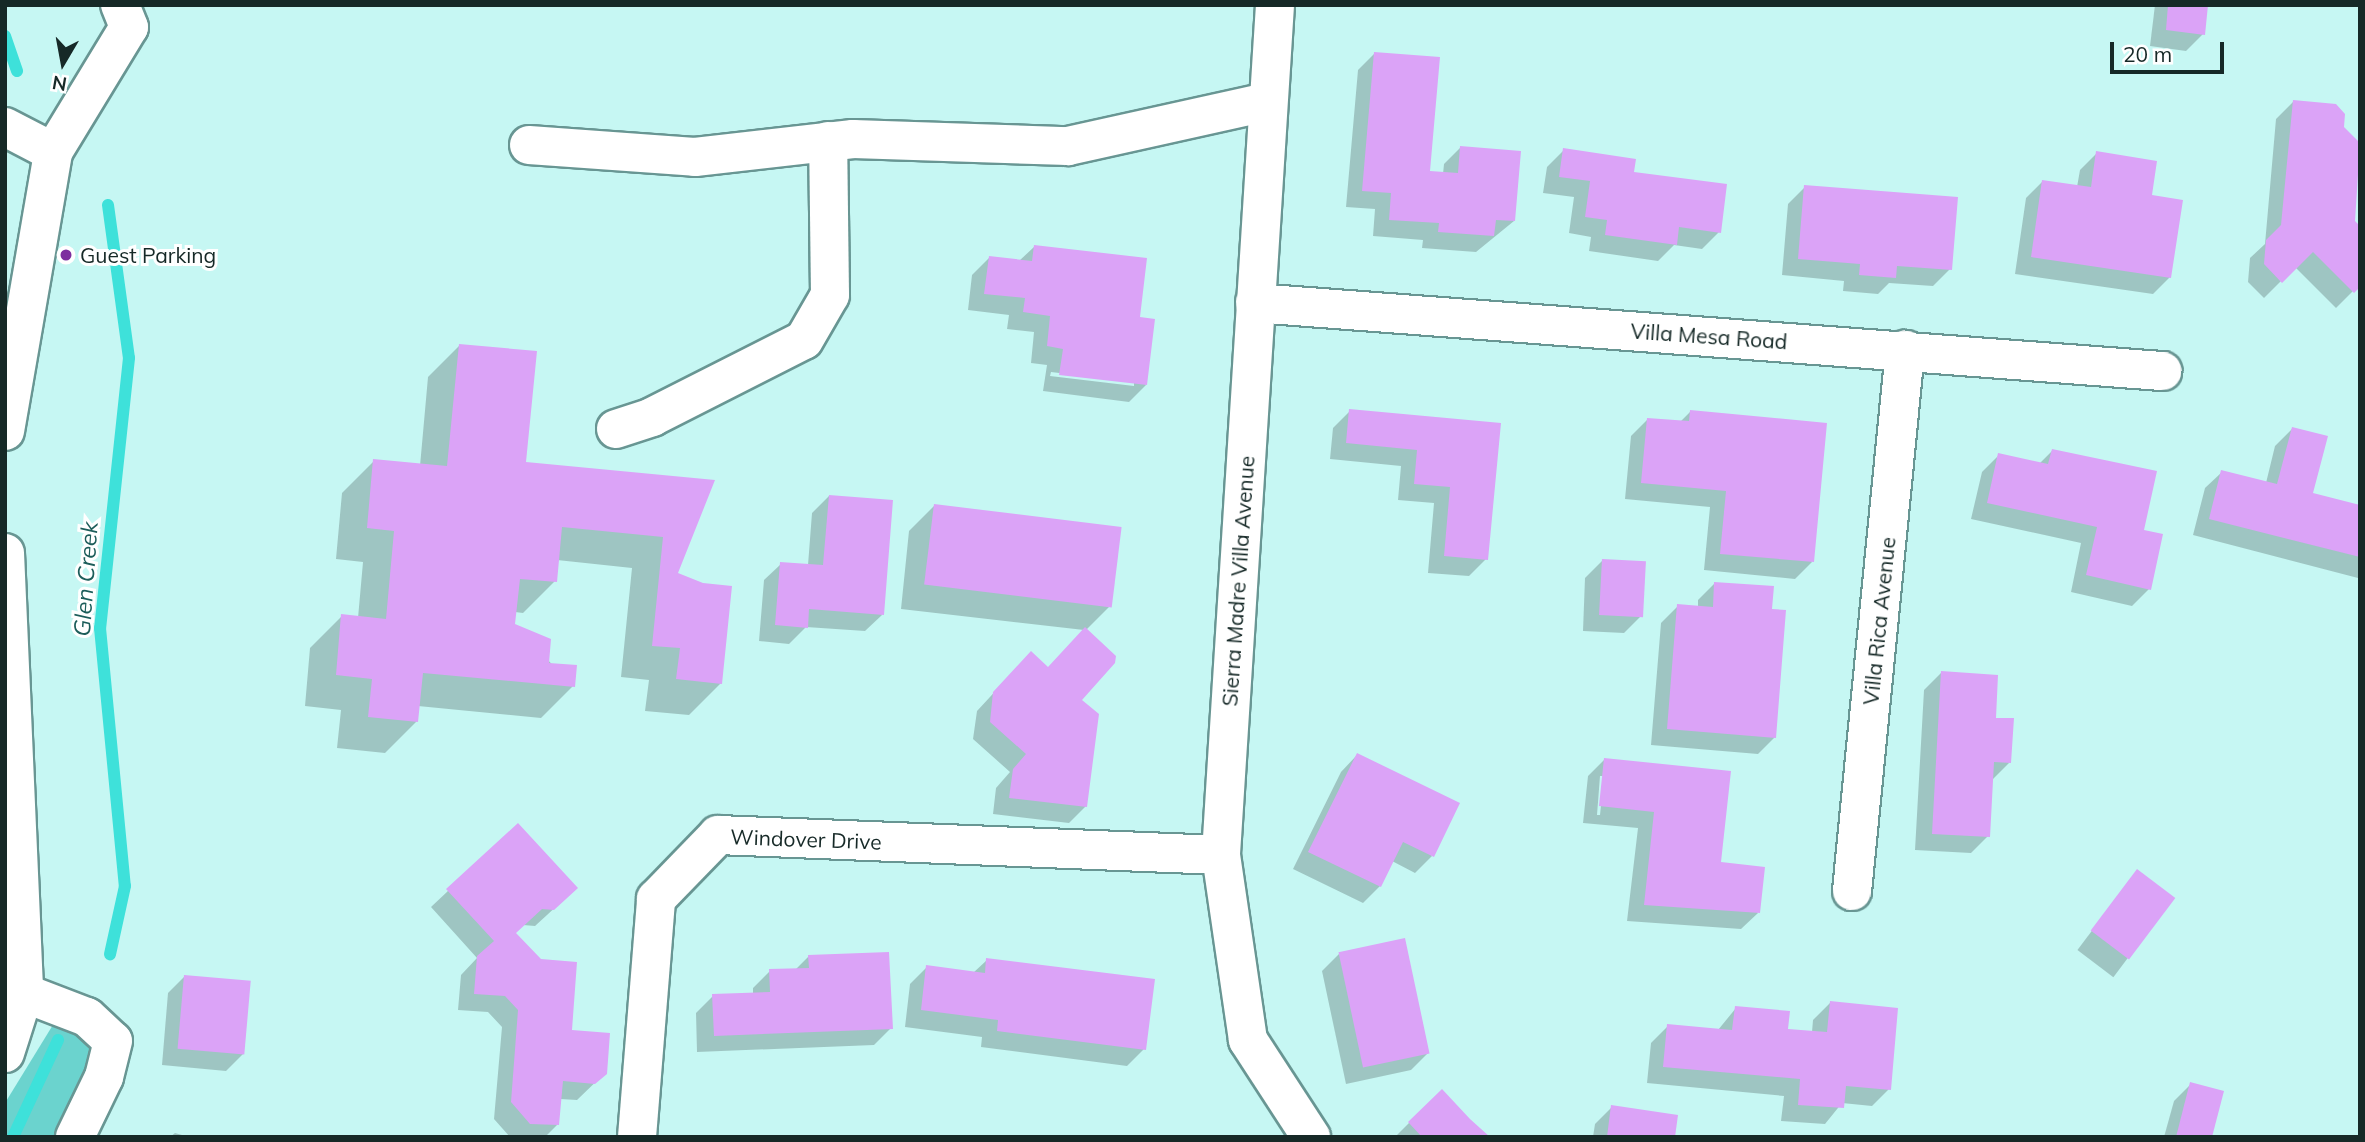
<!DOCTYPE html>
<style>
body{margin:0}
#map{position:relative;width:2365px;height:1142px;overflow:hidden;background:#c6f7f3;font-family:Mulish,sans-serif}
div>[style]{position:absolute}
.green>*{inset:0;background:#6bd3ce}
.shadow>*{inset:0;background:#0003;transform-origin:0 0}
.stream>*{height:12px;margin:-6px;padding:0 6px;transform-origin:6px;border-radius:6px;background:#3ee1da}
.building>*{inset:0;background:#dba3f7;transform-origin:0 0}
.roads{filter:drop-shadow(2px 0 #689693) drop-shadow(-2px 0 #689693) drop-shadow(0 2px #689693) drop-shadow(0 -2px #689693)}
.minor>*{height:38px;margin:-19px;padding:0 19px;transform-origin:19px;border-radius:19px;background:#fff}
.dots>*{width:19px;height:19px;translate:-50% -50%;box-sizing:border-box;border:4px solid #fff;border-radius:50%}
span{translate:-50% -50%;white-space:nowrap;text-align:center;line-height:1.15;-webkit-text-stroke:6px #fff;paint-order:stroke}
.poi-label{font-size:21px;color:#162927}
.left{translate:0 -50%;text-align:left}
.street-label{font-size:21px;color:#162927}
.water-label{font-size:23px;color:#1c5d5a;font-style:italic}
.frame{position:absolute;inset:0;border:7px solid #162927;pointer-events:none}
.north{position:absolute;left:28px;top:28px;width:70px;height:70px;-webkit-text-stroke:5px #fff;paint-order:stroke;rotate:190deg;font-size:19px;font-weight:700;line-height:28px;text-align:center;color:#162927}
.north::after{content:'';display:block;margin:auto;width:24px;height:32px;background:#162927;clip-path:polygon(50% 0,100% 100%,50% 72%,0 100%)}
.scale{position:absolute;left:2110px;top:42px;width:114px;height:32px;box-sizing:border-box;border:4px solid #162927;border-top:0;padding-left:9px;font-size:21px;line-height:24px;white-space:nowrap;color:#162927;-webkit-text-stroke:5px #fff;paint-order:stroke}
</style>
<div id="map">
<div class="green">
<i style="clip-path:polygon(67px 1002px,126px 1064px,88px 1137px,5px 1137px,5px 1103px)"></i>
</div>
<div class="shadow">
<i style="clip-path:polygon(2206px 5px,2203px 34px,2186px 51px,2150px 46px,2155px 5px)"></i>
<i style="clip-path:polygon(1375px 53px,1428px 173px,1443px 174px,1444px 164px,1461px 147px,1514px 221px,1476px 252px,1422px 248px,1423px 240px,1373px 236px,1375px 209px,1346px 207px,1358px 70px)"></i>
<i style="clip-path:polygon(2293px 102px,2342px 128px,2360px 145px,2353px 221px,2360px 284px,2336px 308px,2295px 267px,2264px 298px,2248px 282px,2250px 258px,2265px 244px,2276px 119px)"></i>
<i style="clip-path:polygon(1564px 150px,1632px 173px,1719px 232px,1702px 249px,1674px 245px,1658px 261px,1589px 251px,1591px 237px,1569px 233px,1574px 197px,1543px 193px,1547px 167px)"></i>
<i style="clip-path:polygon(2097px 153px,2150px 197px,2170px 277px,2153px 294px,2015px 274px,2026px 198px,2043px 181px,2077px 187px,2080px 170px)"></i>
<i style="clip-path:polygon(1805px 187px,1950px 269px,1933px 286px,1889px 283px,1878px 294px,1843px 291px,1844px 281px,1782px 275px,1788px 204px)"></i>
<i style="clip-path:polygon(evenodd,1034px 247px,1146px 385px,1129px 402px,1043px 391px,1047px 365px,1031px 363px,1034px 332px,1007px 329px,1009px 315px,968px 310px,972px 275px,989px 258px,1019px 261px,1034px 247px,1051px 372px,1134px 382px,1134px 386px,1050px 376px,1051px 372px)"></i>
<i style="clip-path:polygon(460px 345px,524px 464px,713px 482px,676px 574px,721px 683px,689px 715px,645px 711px,649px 680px,621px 677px,632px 568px,557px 560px,555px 581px,523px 613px,515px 612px,514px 625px,573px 686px,541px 718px,418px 706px,417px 721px,385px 753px,337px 748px,341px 710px,305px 706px,310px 648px,342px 616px,358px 618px,363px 562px,336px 559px,342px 493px,374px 461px,420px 466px,428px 377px)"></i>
<i style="clip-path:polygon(1350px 411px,1499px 424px,1486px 559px,1469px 576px,1428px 573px,1434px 503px,1398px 500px,1401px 466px,1330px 459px,1333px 428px)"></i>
<i style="clip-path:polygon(1690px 412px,1812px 562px,1795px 579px,1704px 570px,1710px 507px,1625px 499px,1631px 436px,1648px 419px,1680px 422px)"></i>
<i style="clip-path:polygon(2292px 429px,2311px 495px,2360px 507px,2358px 578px,2193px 535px,2205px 488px,2222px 472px,2266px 483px,2275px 446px)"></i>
<i style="clip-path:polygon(2052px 451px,2142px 531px,2149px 589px,2132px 606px,2071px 592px,2081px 543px,1971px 519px,1982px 472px,1999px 455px,2039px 464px)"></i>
<i style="clip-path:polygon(829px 496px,882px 615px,865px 631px,806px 627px,789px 644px,759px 641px,764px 580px,781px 564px,808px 565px,812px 513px)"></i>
<i style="clip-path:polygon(934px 506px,1111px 605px,1086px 630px,1080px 700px,1086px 806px,1069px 823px,993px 814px,996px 788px,1010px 772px,973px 739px,977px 711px,1014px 671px,1047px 669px,1084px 630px,901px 609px,909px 531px)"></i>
<i style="clip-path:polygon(1602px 561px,1641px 616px,1624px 633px,1583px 631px,1585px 578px)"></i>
<i style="clip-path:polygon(1715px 583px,1771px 611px,1775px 737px,1758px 754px,1651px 745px,1661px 623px,1678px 606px,1698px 607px,1698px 600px)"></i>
<i style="clip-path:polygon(1941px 673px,1994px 719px,2010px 762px,1992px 780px,1988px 836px,1971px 853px,1915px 850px,1924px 690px)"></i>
<i style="clip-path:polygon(1357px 755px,1432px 856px,1415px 873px,1392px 861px,1380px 886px,1363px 903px,1293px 869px,1341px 772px)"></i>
<i style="clip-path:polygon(evenodd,1605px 759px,1719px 864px,1758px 913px,1741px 929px,1627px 921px,1638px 828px,1583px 823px,1588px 776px,1605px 759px,1600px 776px,1604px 776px,1600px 815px,1597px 815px,1600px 776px)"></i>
<i style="clip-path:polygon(518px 825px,559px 904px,535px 926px,523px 925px,515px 933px,570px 1032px,605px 1073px,577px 1100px,560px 1099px,557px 1125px,545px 1137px,510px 1137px,494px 1119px,502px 1027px,488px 1012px,458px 1010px,461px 975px,477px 958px,431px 907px)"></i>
<i style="left:2137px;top:871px;width:45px;height:99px;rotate:37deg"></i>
<i style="clip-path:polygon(1339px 954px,1428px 1053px,1411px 1070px,1346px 1084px,1322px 971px)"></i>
<i style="clip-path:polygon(809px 956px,891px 1028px,874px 1045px,697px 1052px,696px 1013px,713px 996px,753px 994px,753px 988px,770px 971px,795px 970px)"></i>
<i style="clip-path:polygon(987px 960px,1144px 1049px,1127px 1066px,981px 1047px,982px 1037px,905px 1027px,910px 984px,927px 967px,973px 973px)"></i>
<i style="clip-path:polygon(185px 976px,243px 1054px,226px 1071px,162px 1065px,168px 993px)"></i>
<i style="clip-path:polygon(1830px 1003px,1889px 1089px,1872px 1106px,1842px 1103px,1825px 1124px,1781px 1121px,1784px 1096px,1647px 1083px,1651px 1043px,1668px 1026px,1718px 1030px,1736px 1008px,1786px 1030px,1812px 1032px,1813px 1020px)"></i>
<i style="clip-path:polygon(2191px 1084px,2210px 1137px,2164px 1137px,2174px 1101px)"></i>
<i style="clip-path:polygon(1442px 1092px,1486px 1137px,1395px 1137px,1409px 1123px)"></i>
<i style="clip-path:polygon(1612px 1107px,1673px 1137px,1593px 1137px,1595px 1124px)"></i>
<i style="clip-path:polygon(175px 1133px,189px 1137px,170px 1137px)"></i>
</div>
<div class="stream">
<i style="left:5px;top:36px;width:37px;rotate:71deg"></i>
<i style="left:108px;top:205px;width:154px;rotate:82.2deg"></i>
<i style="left:129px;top:358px;width:272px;rotate:96.1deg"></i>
<i style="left:100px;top:628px;width:259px;rotate:84.5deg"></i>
<i style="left:125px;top:886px;width:70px;rotate:102.4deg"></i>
<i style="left:13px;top:1137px;width:107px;rotate:-65.1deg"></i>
</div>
<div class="building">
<i style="clip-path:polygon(2168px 5px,2208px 5px,2205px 35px,2166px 30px)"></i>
<i style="clip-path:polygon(1374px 52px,1440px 57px,1430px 171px,1458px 173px,1460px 146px,1521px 151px,1515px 221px,1496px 220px,1494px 236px,1438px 232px,1439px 223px,1389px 220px,1391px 193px,1362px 191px)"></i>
<i style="clip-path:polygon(2293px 100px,2336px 104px,2345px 114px,2344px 127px,2360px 143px,2355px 221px,2360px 226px,2360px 287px,2354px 293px,2313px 252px,2282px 283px,2264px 264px,2266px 240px,2281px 225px)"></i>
<i style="clip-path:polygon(1563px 148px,1636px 159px,1634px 172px,1727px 184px,1721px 233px,1679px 227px,1677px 245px,1605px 235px,1607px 220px,1585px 217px,1590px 181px,1559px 177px)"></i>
<i style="clip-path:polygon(2096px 151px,2157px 161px,2152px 195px,2183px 200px,2171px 278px,2031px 257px,2042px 180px,2091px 187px)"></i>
<i style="clip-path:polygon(1804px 185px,1958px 197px,1952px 270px,1897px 266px,1896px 278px,1859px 275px,1860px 264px,1798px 259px)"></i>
<i style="clip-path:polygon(1034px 245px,1147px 258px,1140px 317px,1155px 319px,1147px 385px,1059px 375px,1063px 349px,1047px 346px,1050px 316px,1023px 312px,1025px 298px,984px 294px,989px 256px,1032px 261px)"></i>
<i style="clip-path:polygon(459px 344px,537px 351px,526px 462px,715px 480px,678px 573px,703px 583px,732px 586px,722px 684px,676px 679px,680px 648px,652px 646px,663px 537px,562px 527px,557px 582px,520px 579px,515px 624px,551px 639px,549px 663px,577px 665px,575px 687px,423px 673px,418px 722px,368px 717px,372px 679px,336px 675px,341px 614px,386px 619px,394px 531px,367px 528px,373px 459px,447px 466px)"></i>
<i style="clip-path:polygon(1349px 409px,1501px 423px,1488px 560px,1444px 556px,1450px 487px,1414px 484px,1417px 450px,1346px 443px)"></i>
<i style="clip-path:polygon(1690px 410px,1827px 423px,1814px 562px,1720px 554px,1726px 491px,1641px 483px,1647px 418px,1689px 421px)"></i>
<i style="clip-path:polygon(2292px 427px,2328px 436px,2313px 493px,2360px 505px,2360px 557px,2209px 519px,2221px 470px,2277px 484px)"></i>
<i style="clip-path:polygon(2052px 449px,2157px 471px,2144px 530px,2163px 534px,2151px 590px,2086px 575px,2097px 527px,1987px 503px,1998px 453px,2048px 464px)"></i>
<i style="clip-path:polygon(829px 495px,893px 500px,884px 615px,809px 609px,808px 628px,775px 625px,780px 562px,823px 565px)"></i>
<i style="left:934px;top:504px;width:189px;height:81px;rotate:7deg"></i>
<i style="left:1602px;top:559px;width:44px;height:56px;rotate:3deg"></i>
<i style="clip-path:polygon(1714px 582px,1774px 586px,1772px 609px,1786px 610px,1776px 738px,1667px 729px,1677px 604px,1713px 607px)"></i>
<i style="clip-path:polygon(1085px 627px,1116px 656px,1115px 663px,1082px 700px,1099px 714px,1087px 807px,1009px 798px,1013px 769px,1026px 754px,990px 722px,993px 692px,1031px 651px,1048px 667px)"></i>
<i style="clip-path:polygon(1941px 671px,1998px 675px,1996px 718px,2014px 718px,2011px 763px,1994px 762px,1990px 837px,1932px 834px)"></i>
<i style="clip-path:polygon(1357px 753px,1460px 803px,1434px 857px,1403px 842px,1381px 887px,1308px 852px)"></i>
<i style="clip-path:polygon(1604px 758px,1731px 771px,1721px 862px,1765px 867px,1760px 913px,1644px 905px,1654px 812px,1599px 806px)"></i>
<i style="clip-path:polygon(518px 823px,578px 888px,554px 910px,542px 909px,516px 933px,541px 959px,577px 962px,572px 1030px,610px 1033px,607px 1074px,595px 1084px,563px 1081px,559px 1125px,530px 1124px,511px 1102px,518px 1010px,505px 996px,474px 994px,477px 956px,494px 941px,446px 889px)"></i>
<i style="left:2137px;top:869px;width:48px;height:77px;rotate:37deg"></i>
<i style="left:1405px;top:938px;width:118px;height:68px;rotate:78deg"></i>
<i style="clip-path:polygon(889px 952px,893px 1029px,714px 1036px,712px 994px,770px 992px,769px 969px,809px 968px,808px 955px)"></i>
<i style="clip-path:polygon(986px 958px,1155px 979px,1146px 1050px,997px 1031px,998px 1020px,921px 1010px,926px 965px,985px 973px)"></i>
<i style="left:184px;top:975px;width:67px;height:74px;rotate:5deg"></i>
<i style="clip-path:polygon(1830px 1001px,1898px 1008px,1891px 1090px,1846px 1086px,1844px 1108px,1798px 1105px,1800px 1079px,1663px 1067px,1667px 1024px,1732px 1030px,1735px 1006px,1790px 1011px,1788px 1029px,1827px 1032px)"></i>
<i style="clip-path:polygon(2190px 1082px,2224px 1091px,2212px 1137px,2176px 1137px)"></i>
<i style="clip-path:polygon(1442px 1089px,1470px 1119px,1490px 1137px,1422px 1137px,1408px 1122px)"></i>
<i style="clip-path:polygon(1611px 1105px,1678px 1115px,1675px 1137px,1607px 1137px)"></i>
</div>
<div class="roads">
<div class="minor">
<i style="left:1275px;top:5px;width:852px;rotate:93.64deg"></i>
<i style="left:1221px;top:855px;width:187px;rotate:81.7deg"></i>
<i style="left:1248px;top:1040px;width:116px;rotate:57deg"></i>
<i style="left:5px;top:127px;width:54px;rotate:27.5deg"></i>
<i style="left:529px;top:145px;width:166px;rotate:4.1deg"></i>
<i style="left:695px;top:157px;width:159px;rotate:-6.5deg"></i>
<i style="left:853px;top:139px;width:215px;rotate:1.9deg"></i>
<i style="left:1068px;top:146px;width:204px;rotate:-12.5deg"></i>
<i style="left:1255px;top:303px;width:910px;rotate:4.29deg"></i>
<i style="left:616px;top:429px;width:38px;rotate:-18deg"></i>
<i style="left:652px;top:417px;width:170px;rotate:-26.9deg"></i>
<i style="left:804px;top:340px;width:52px;rotate:-60deg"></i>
<i style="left:830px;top:295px;width:154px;rotate:-90.7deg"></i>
<i style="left:5px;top:431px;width:283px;rotate:-80.2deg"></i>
<i style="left:53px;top:152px;width:146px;rotate:-58.7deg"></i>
<i style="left:129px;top:27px;width:24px;rotate:-112deg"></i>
<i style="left:5px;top:553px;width:440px;rotate:87.5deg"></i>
<i style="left:24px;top:993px;width:63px;rotate:107.6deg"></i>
<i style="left:1852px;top:891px;width:544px;rotate:-84.4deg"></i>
<i style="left:24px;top:993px;width:67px;rotate:20.9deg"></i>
<i style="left:87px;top:1017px;width:35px;rotate:43deg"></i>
<i style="left:113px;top:1041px;width:37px;rotate:104deg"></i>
<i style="left:104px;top:1077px;width:67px;rotate:115.8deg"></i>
<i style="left:637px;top:1137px;width:239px;rotate:-85.4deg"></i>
<i style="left:656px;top:899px;width:89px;rotate:-45.9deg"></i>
<i style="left:718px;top:835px;width:503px;rotate:2.28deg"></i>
</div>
</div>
<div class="dots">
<i style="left:66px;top:255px;background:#7d2e9f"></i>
</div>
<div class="poi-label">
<span class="left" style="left:80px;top:255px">Guest Parking</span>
</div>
<div class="street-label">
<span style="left:1709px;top:336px;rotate:4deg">Villa Mesa Road</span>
<span style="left:1238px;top:581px;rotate:-86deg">Sierra Madre Villa Avenue</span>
<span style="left:1879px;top:621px;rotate:-84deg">Villa Rica Avenue</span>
<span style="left:806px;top:839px;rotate:2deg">Windover Drive</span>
</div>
<div class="water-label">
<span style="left:86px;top:579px;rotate:-86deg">Glen Creek</span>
</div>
<div class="frame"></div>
<div class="north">N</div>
<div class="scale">20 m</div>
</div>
